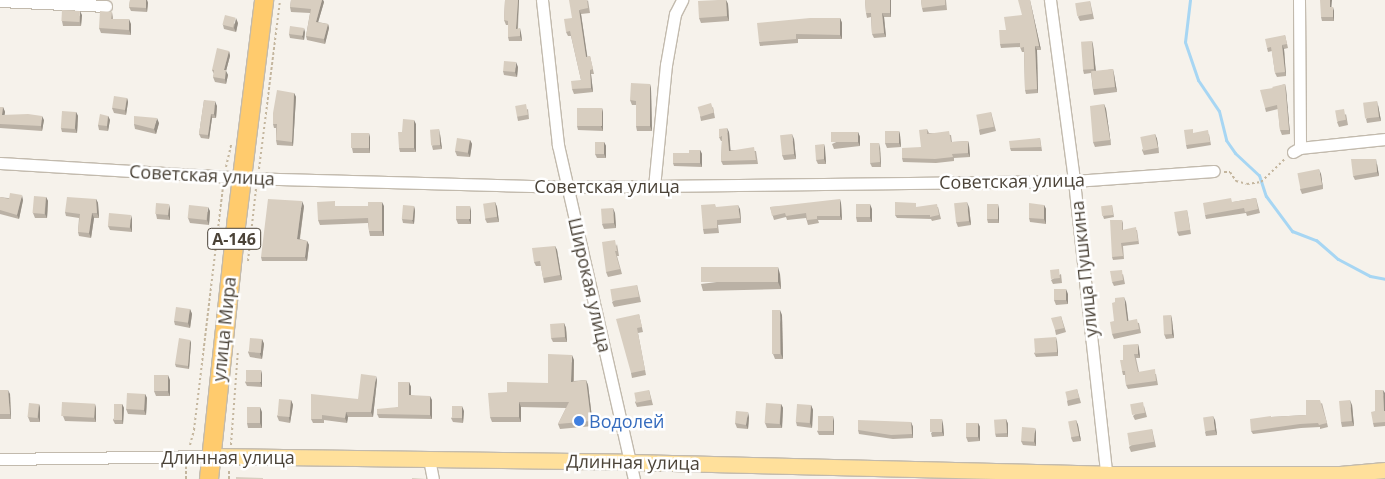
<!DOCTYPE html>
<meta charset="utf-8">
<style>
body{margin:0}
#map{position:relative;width:1385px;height:479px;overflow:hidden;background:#f6f2eb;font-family:"Open Sans",sans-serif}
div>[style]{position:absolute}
.stream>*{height:3px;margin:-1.5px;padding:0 1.5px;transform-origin:1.5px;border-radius:1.5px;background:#a7d6f3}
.path>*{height:2px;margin-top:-1px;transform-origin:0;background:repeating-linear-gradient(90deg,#c4b69e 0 2.5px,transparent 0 5px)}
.roads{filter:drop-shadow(1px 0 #c2baad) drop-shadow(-1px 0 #c2baad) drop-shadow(0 1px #c2baad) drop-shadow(0 -1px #c2baad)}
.minor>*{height:11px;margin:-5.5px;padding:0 5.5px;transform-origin:5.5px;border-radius:5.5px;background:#fff}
.major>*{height:15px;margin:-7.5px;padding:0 7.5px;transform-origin:7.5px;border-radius:7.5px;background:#ffe09b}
.highway>*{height:18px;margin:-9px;padding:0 9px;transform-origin:9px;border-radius:9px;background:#ffcb6d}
.wall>*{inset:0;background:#bab1a5}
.shaded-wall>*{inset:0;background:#979086}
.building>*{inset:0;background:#d8cec0;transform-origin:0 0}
.dots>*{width:14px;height:14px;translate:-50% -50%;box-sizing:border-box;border:2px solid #fff;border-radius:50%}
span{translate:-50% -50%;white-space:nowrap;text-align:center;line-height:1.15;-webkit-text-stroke:5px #fff;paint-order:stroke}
.shield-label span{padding:1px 4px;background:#fff;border:1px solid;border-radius:4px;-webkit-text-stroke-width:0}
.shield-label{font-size:16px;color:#4b4338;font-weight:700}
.street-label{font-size:18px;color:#4b4338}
.shop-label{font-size:18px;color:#366cbe}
.left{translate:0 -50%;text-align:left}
</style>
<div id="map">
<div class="stream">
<i style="left:1190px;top:0;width:42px;rotate:96.8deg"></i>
<i style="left:1185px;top:42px;width:40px;rotate:71.1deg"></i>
<i style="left:1198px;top:80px;width:37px;rotate:56deg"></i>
<i style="left:1219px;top:111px;width:30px;rotate:76deg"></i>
<i style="left:1226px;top:140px;width:16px;rotate:55deg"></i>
<i style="left:1235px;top:153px;width:33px;rotate:43deg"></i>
<i style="left:1259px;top:175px;width:22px;rotate:72deg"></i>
<i style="left:1266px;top:196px;width:44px;rotate:53.4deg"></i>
<i style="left:1292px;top:231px;width:26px;rotate:21deg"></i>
<i style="left:1316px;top:240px;width:29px;rotate:41deg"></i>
<i style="left:1338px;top:259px;width:36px;rotate:28deg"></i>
<i style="left:1370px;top:276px;width:15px;rotate:11deg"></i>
</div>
<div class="path">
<i style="left:226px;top:167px;width:23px;rotate:-77deg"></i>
<i style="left:259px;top:169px;width:170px;rotate:-82.9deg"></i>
<i style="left:1224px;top:172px;width:6px"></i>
<i style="left:1230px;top:172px;width:11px;rotate:56deg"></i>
<i style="left:1236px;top:181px;width:11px;rotate:15deg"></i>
<i style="left:1247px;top:184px;width:14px;rotate:-8deg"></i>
<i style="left:1261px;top:182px;width:33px;rotate:-44deg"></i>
<i style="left:248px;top:261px;width:73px;rotate:-83.7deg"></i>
<i style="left:190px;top:445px;width:16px;rotate:-75deg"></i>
<i style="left:194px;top:430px;width:245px;rotate:-83.2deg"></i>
<i style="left:231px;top:445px;width:95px;rotate:-85.8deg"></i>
<i style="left:186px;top:479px;width:13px;rotate:-90deg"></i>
<i style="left:229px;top:479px;width:10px;rotate:-90deg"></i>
</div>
<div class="roads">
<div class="minor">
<i style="left:542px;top:0;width:146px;rotate:83.7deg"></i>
<i style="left:558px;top:145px;width:343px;rotate:77.2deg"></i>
<i style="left:1050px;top:0;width:183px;rotate:82.4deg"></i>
<i style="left:1074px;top:181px;width:300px;rotate:83.7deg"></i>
<i style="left:1299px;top:0;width:148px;rotate:89.6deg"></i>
<i style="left:0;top:1px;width:106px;rotate:2.7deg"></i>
<i style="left:1293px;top:152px;width:8px;rotate:-30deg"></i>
<i style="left:1300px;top:148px;width:85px;rotate:-6deg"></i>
<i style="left:0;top:163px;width:243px;rotate:3.5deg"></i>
<i style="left:243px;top:178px;width:325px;rotate:1.6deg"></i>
<i style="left:568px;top:187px;width:506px;rotate:-0.68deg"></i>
<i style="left:1074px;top:181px;width:140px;rotate:-4.1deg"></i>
<i style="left:654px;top:187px;width:123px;rotate:-84.4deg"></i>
<i style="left:666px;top:65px;width:52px;rotate:-80deg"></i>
<i style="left:675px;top:14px;width:16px;rotate:-63deg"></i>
<i style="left:0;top:459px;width:210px;rotate:-0.8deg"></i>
<i style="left:429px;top:459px;width:20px;rotate:79deg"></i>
</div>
<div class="major">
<i style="left:210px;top:456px;width:420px;rotate:0.8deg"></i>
<i style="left:630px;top:462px;width:477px;rotate:1.4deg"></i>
<i style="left:1107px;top:474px;width:233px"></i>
<i style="left:1340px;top:474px;width:45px;rotate:-5.1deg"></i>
</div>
<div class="highway">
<i style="left:209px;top:479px;width:262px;rotate:-83.9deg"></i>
<i style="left:237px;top:218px;width:220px;rotate:-82.9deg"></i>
</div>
</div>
<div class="wall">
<i style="clip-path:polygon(130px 0,147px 0,148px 3px,147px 12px,131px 11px,129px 7px)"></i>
<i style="clip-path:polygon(291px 0,323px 0,324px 2px,318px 22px,328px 24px,329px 28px,325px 44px,307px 40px,306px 36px,310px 13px,291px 12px,290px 7px)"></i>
<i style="clip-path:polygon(505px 0,519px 0,518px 29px,521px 33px,522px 41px,509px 41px,508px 37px,508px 25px,506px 25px,504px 20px)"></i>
<i style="clip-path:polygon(588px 0,590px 13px,581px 14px,587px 57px,590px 56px,594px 74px,591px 74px,593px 92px,574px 94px,572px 89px,581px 80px,571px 36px,568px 36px,566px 32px,572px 18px)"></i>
<i style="clip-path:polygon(726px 0,728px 4px,729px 21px,701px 23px,699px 18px)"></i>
<i style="clip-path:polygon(865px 0,891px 0,891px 17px,884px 17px,886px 37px,874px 38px,872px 34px,871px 17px,867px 18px,866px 13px)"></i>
<i style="clip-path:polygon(921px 0,946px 0,947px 10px,923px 12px,922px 8px)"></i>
<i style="clip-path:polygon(1030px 0,1041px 50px,1037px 50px,1038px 93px,1026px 94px,1025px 90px,1024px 52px,1022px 52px,1020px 47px,1001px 48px,1000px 44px,1006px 30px,1022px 15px)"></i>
<i style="clip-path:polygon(1090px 1px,1094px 19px,1080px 21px,1078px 17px)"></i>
<i style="clip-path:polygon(1331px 7px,1334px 11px,1334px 21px,1322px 21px,1321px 17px)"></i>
<i style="clip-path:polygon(112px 12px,113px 17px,113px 19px,131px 24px,131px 35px,101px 33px,99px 28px)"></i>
<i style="clip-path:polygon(82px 15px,81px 26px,63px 26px,62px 21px)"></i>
<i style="clip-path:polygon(840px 18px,842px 23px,842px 39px,798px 39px,798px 43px,760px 46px,759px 42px)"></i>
<i style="clip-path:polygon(238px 23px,236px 32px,224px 29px,223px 25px)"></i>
<i style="clip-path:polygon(305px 32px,304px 40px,290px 38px,289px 34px)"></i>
<i style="clip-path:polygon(1285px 35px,1288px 48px,1284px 49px,1286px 76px,1277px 77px,1275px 73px,1272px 51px,1268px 52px,1267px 48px)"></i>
<i style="clip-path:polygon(1092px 41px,1093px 45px,1096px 72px,1113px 69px,1114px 74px,1117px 92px,1094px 95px,1093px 90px,1091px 73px,1084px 74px,1083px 70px)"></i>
<i style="clip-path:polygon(229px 51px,230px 56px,226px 71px,228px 75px,226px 84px,215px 82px,213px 77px,214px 74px,212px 70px)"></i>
<i style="clip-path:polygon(518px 67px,517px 77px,504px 75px,503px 71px)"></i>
<i style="clip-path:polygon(650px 84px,651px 89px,652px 131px,637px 131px,636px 126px,636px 105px,632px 105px,630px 100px)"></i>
<i style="clip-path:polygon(1285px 84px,1286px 89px,1290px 134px,1282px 135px,1280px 130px,1278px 109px,1266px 112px,1265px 108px,1273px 88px)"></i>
<i style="clip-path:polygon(294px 93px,296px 97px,293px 146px,277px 145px,276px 140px,276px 128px,274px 128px,273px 124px)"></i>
<i style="clip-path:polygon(127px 98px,128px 102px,126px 115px,114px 113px,112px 108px)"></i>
<i style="clip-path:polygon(204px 100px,217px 106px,216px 118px,212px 118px,209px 139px,201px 138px,199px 134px)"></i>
<i style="clip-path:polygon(1104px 104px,1106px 109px,1111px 145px,1095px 147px,1093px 142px)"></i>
<i style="clip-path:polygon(1378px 105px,1381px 121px,1367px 123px,1366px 119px)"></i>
<i style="clip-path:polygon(0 107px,3px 107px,5px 112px,4px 115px,44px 120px,42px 131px,0 128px)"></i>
<i style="clip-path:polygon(713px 107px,715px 118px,701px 121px,700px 116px)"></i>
<i style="clip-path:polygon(602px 108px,603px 113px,603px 131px,578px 130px,577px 126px)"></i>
<i style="clip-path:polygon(528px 109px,529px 119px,518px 121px,517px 116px)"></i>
<i style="clip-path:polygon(76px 112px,78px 116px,77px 133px,62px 132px,61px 128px)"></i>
<i style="clip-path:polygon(991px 112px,996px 131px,980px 135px,979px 130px)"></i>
<i style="clip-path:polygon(1346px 114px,1348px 125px,1339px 127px,1337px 122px)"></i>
<i style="clip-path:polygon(108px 116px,110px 120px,108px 131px,99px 130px,98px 125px)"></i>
<i style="clip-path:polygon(159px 123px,156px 134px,135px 129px,134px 124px)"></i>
<i style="clip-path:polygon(416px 124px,416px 152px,400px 152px,399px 148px,402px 132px)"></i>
<i style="clip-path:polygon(927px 129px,929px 133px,951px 135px,952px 142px,968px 141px,969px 145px,970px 157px,954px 158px,954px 161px,936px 163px,903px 162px,902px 158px,921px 147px)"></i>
<i style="clip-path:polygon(899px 131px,900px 135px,901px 147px,887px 148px,885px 143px)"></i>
<i style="clip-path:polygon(729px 132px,730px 150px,756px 151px,758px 164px,723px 165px,721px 161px,722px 141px,721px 141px,719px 137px)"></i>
<i style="clip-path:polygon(858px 132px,860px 137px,860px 146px,834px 149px,832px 144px)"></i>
<i style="clip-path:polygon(440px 134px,442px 149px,433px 150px,432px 146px)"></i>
<i style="clip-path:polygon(1155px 134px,1157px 139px,1159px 153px,1144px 155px,1142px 150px)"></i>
<i style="clip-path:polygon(1209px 134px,1211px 145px,1187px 149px,1186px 145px)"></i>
<i style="clip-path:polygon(370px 137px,370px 153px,353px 153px,352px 148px)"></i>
<i style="clip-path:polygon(1040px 138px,1042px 151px,1011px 151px,1010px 148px)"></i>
<i style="clip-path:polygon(794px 139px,796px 159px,784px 160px,782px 155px)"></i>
<i style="clip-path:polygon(470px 140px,472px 144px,470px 157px,457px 156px,455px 151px)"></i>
<i style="clip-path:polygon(604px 142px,606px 146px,606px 158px,597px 158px,595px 154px)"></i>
<i style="clip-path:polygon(824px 144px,825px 149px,826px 164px,818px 164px,816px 160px)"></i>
<i style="clip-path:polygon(880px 147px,881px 167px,872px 167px,870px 163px)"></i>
<i style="clip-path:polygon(700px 150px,702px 154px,702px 167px,674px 166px,673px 163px,689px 153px)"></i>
<i style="clip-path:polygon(1377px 164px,1379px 176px,1355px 180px,1353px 176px)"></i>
<i style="clip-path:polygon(1321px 174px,1323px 189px,1302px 194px,1300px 189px)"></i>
<i style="clip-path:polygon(0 197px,23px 200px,19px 219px,0 214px)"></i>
<i style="clip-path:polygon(46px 197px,48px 201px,47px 218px,35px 218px,33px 213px)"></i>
<i style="clip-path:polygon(1256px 198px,1260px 213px,1247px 216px,1246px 213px,1206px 219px,1205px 215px,1233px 202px)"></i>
<i style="clip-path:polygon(96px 199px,98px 203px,99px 218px,94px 218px,91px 238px,79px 236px,78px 232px,79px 218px,66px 216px,65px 212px)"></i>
<i style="clip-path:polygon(495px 202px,497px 207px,499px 222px,487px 223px,485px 219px)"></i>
<i style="clip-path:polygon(841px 203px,842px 220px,818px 220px,819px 223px,808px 225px,806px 218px,787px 220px,786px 217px,774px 220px,770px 207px)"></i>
<i style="clip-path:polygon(1044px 205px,1046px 209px,1046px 224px,1030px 222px,1029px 218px)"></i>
<i style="clip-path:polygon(1112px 205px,1114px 217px,1104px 219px,1103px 216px)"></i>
<i style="clip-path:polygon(304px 206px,300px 239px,307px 241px,309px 245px,307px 261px,262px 261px,261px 257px)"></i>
<i style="clip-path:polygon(336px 206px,384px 206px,384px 236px,370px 236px,369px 231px,368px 223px,320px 225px,318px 220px)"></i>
<i style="clip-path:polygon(414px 206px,415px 211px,414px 224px,403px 223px,402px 219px)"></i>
<i style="clip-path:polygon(717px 207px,740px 209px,741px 223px,718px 225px,719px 233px,704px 234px,703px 229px)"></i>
<i style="clip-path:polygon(917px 207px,938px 207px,941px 219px,932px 221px,931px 219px,897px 218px,895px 215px)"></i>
<i style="clip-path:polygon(969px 207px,971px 225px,958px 227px,956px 222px)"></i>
<i style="clip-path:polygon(170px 209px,170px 220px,157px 219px,156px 214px)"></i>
<i style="clip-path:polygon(872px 209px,872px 222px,857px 222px,856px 217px)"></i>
<i style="clip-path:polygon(999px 209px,999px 223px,988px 223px,987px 219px)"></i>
<i style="clip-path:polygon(1187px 210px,1188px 215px,1191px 234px,1179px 236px,1177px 232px)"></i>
<i style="clip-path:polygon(210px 211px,209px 225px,190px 223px,188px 218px)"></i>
<i style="clip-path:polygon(471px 211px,471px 224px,458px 224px,456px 219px)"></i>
<i style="clip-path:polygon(615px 213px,616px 228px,604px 229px,602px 224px)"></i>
<i style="clip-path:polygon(132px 219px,132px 232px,110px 230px,108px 226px)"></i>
<i style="clip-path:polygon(1122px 220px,1123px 223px,1123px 230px,1137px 230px,1139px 244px,1123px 246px,1124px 259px,1113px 260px,1112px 257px)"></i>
<i style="clip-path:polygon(617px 244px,619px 256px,617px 256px,622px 274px,608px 277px,606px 272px)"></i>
<i style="clip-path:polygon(555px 246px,557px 250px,562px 280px,544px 283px,541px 266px,536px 266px,534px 262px)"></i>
<i style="clip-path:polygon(780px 274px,781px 289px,703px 291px,701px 284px)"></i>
<i style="clip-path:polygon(1061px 274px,1062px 283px,1053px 284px,1051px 280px)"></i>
<i style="clip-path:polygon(1123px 274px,1125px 284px,1114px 286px,1112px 282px)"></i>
<i style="clip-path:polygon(637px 285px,641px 302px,614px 307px,612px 302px)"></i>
<i style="clip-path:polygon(1068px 294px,1068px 304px,1056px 305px,1054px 300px)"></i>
<i style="clip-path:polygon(1126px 302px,1128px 321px,1139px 323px,1141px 333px,1114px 339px,1112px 334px,1114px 321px)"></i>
<i style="clip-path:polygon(190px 309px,192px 314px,190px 328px,175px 325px,174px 321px)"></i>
<i style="clip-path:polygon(639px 314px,643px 332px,638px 333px,646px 375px,632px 378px,631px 373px)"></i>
<i style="clip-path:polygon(782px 315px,783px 359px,775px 359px,773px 354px)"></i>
<i style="clip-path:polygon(1171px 315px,1172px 320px,1174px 338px,1166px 339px,1164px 334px)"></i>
<i style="clip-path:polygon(1061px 316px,1066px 332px,1056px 335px,1055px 330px)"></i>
<i style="clip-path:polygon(564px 323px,566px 328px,567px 342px,553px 342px,551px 338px)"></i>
<i style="clip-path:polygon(262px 339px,264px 344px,262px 359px,250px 357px,248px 352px)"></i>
<i style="clip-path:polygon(190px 340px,191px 343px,189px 369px,176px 367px,175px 364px)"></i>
<i style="clip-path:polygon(1057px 341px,1058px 356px,1036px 357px,1034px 353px)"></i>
<i style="clip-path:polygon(1138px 344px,1139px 349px,1140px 358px,1136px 358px,1139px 372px,1156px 374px,1158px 385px,1128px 389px,1126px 385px,1125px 375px,1123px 375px,1122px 371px,1123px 360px)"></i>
<i style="clip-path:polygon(574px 360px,574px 381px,586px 380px,588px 385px,593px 426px,560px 429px,558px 424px,566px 408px,521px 407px,521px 422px,492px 422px,490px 417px,507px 392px,548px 383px)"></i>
<i style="clip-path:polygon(261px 370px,262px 375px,262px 387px,247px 386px,245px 382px)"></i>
<i style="clip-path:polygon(170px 380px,170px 396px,156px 396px,154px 391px)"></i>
<i style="clip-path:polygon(377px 380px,373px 417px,348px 417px,347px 423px,324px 420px,324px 423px,313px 423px,311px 419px,358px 399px)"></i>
<i style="clip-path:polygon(409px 382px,411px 387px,411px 395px,432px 400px,432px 419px,379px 418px,377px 414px,398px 407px)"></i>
<i style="clip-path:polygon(1077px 389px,1081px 403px,1068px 406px,1067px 401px)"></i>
<i style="clip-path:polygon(0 390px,10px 394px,11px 419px,0 419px)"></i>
<i style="clip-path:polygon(649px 390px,653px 405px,637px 407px,635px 402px)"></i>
<i style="clip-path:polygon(1385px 393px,1385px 426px,1374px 427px,1373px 423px,1375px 411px)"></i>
<i style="clip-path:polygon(145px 394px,147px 398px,146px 415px,128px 414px,126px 409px)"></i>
<i style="clip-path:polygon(291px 400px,293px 405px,290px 423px,279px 421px,277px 416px)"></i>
<i style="clip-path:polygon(1322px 403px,1328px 427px,1320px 429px,1320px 427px,1301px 428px,1253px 434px,1251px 431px,1271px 417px,1306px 415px)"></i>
<i style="clip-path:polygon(39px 404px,40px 408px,40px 422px,30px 422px,28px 417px)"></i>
<i style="clip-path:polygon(95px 404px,96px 409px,96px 422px,65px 421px,63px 416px)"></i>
<i style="clip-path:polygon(122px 404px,124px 408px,123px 424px,115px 424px,113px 420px)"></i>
<i style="clip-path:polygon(781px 404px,783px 408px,782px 428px,767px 428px,765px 423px)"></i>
<i style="clip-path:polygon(811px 405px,813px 410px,812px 428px,797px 426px,796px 422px)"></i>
<i style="clip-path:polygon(1352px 405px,1354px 426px,1342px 427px,1341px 422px)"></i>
<i style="clip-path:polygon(1144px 406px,1147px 417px,1135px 420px,1133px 416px)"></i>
<i style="clip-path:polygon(464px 411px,463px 423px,453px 422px,451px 418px)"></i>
<i style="clip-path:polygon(262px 412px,262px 428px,248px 428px,247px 423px)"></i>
<i style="clip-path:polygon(749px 417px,748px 429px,737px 428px,735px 423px)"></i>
<i style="clip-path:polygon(1006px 419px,1008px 424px,1008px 437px,996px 437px,995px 433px)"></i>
<i style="clip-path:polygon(1076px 420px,1078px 425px,1081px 441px,1073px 442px,1071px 438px)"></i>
<i style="clip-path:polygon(1215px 420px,1217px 435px,1206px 436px,1205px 432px)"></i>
<i style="clip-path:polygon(834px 421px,834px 435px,819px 435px,817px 431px)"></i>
<i style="clip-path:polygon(911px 422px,913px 427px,913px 438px,893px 439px,859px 434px,858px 430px)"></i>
<i style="clip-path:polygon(978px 423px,980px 427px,980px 441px,968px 442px,966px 437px)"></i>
<i style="clip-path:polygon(943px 424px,944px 436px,932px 437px,931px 433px)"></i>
<i style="clip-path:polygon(1152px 429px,1156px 447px,1131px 452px,1129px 447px)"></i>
<i style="clip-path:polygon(1036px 432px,1036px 446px,1023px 445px,1021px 441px)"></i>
</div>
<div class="shaded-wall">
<i style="clip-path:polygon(146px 0,147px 0,148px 3px,147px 12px,146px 8px)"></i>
<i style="clip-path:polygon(322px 0,323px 0,324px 2px,317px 26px,316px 22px)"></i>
<i style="clip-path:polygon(518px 0,519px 0,517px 33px,516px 29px)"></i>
<i style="clip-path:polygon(726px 0,728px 4px,729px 21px,727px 16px)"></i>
<i style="clip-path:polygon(890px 0,891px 0,891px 17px,890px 13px)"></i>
<i style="clip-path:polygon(1030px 0,1041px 50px,1039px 46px)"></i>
<i style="clip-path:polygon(1330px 0,1332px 0,1331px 12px,1330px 7px)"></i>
<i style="clip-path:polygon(1333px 7px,1334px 11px,1334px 21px,1333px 17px)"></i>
<i style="clip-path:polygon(579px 10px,581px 14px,588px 61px,586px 57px)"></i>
<i style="clip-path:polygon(80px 11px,82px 15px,81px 26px,80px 22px)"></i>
<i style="clip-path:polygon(882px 13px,884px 17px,886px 37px,884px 33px)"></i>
<i style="clip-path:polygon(236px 18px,238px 23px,236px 32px,234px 28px)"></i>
<i style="clip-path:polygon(840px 18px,842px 23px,842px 39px,840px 35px)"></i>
<i style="clip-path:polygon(129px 19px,131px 24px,131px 35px,129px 30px)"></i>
<i style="clip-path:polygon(328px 24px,329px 28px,325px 44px,324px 39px)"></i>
<i style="clip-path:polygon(304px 28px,305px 32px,304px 40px,302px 36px)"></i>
<i style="clip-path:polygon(520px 28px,521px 33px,522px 41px,520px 36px)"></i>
<i style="clip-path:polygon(1092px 41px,1093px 45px,1096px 73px,1094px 69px)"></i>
<i style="clip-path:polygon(1282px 45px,1284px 49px,1286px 76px,1285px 72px)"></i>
<i style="clip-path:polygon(1035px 46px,1037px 50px,1038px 93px,1037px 89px)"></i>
<i style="clip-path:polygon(229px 51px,230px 56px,226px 71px,228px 75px,226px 84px,225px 79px,224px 70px)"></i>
<i style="clip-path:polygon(516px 62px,518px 67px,517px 77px,515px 72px)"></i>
<i style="clip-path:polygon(1113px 69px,1114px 74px,1117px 92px,1115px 87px)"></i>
<i style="clip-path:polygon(590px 70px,591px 74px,593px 92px,591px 88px)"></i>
<i style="clip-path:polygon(650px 84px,651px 89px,652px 131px,650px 126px)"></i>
<i style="clip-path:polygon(1285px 84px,1286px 89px,1290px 134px,1289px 130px)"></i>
<i style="clip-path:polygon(294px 93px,296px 97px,293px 146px,292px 142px)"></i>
<i style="clip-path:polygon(127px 98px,128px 102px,126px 115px,125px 110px)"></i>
<i style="clip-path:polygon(215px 101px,217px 106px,216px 118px,214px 114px)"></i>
<i style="clip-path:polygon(1377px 101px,1378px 105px,1381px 121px,1379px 117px)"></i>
<i style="clip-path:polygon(1104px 104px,1106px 109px,1111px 145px,1110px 140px)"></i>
<i style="clip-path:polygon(3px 107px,5px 112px,4px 120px,2px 115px)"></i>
<i style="clip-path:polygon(602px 108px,603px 113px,603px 131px,601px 126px)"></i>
<i style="clip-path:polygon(76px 112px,78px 116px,77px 133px,75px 128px)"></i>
<i style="clip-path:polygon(211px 114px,212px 118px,209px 139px,208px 135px)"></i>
<i style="clip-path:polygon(42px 116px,44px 120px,42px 131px,41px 126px)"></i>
<i style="clip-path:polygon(108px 116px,110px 120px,108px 131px,107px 126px)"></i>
<i style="clip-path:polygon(157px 118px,159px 123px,156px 134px,154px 129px)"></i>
<i style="clip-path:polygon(414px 120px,416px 124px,416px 152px,414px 148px)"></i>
<i style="clip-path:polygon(727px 128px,729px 132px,731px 155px,729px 151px)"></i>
<i style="clip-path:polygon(439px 129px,440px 134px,442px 149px,440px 145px)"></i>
<i style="clip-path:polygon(899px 131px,900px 135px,901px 147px,899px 143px)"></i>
<i style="clip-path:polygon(858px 132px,860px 137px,860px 146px,858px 142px)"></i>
<i style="clip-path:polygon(369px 133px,370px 137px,370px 153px,369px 148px)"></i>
<i style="clip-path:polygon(792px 134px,794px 139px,796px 159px,794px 154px)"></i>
<i style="clip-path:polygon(1155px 134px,1157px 139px,1159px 153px,1158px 148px)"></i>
<i style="clip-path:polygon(470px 140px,472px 144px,470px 157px,468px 153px)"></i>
<i style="clip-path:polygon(968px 141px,969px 145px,970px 157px,968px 153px)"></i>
<i style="clip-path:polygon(604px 142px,606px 146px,606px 158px,604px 154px)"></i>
<i style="clip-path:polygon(879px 143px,880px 147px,881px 167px,880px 162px)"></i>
<i style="clip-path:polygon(824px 144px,825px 149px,826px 164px,824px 159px)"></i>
<i style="clip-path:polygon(700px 150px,702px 154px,702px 167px,700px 163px)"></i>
<i style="clip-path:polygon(1376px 159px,1377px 164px,1379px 176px,1377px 172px)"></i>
<i style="clip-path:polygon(1319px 169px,1321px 174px,1323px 189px,1322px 185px)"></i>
<i style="clip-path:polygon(22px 195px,23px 200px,19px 219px,17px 215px)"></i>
<i style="clip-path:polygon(46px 197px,48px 201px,47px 218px,45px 214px)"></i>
<i style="clip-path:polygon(96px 199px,98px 203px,99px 218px,97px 213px)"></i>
<i style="clip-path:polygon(840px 199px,841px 203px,842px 220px,840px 216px)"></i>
<i style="clip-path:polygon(302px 201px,304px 206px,299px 243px,297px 239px)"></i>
<i style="clip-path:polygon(382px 202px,384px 206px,384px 236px,382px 231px)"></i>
<i style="clip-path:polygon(495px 202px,497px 207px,499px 222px,497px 217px)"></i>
<i style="clip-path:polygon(967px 202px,969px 207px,971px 225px,969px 221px)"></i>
<i style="clip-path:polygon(169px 204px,170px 209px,170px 220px,168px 215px)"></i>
<i style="clip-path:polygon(870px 204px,872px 209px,872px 222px,870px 218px)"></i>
<i style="clip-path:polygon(998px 204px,999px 209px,999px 223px,998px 219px)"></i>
<i style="clip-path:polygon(738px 205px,740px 209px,741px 223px,740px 218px)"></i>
<i style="clip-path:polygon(1044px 205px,1046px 209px,1046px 224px,1044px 219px)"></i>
<i style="clip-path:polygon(414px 206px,415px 211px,414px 224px,412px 220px)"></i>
<i style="clip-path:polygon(470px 206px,471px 211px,471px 224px,469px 220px)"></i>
<i style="clip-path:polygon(208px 207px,210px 211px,209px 225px,207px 220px)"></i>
<i style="clip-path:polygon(613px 208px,615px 213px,616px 228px,614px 223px)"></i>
<i style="clip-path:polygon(92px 213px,94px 218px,91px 238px,89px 233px)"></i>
<i style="clip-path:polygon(131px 215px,132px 219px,132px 232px,130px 227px)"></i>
<i style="clip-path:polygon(307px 241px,309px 245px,307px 261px,305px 257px)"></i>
<i style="clip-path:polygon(555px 246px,557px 250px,562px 280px,560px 275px)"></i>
<i style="clip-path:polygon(778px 267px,780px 274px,781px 289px,778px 282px)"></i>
<i style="clip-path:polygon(1066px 289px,1068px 294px,1068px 304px,1066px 300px)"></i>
<i style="clip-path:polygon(1124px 297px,1126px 302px,1129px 325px,1127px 321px)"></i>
<i style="clip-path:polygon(190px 309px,192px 314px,190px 328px,188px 323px)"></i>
<i style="clip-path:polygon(780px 310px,782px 315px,783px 359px,781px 354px)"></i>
<i style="clip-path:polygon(1171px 315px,1172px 320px,1174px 338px,1172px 334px)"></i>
<i style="clip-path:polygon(564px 323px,566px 328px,567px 342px,565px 337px)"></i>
<i style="clip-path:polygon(1056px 337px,1057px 341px,1058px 356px,1057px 352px)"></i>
<i style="clip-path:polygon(262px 339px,264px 344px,262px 359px,260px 354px)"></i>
<i style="clip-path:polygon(190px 340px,191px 343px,189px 369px,188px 366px)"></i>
<i style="clip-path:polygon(1138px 344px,1139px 349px,1140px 358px,1138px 354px)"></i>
<i style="clip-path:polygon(572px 355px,574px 360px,573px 387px,571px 382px)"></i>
<i style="clip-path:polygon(261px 370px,262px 375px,262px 387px,260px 382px)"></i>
<i style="clip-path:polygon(168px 375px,170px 380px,170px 396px,168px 392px)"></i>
<i style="clip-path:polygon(376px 376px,377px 380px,373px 417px,371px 412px)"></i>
<i style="clip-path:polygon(586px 380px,588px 385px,593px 426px,591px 421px)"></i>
<i style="clip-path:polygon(409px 382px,411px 387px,411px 400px,409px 395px)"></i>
<i style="clip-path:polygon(8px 390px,10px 394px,11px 419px,10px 414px)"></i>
<i style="clip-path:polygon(1383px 390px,1385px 393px,1385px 414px,1384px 411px)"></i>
<i style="clip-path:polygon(145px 394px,147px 398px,146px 415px,144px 410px)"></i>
<i style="clip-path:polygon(430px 396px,432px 400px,432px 419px,430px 415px)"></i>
<i style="clip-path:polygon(291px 400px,293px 405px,290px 423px,289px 418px)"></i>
<i style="clip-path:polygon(1350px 400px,1352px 405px,1354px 426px,1352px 421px)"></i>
<i style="clip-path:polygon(519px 402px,521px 407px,521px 422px,519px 417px)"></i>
<i style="clip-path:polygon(39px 404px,40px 408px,40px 422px,38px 417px)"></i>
<i style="clip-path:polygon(95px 404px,96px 409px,96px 422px,94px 417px)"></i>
<i style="clip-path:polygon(122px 404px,124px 408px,123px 424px,122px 420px)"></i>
<i style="clip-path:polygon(781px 404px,783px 408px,782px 428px,780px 424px)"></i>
<i style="clip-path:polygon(811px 405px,813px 410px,812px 428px,810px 423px)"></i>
<i style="clip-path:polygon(462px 406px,464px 411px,463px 423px,462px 418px)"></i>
<i style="clip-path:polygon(260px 407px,262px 412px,262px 428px,260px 423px)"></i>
<i style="clip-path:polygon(346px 412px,348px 417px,347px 423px,345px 418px)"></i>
<i style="clip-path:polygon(748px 412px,749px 417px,748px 429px,746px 425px)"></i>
<i style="clip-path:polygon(833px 416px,834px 421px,834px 435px,833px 431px)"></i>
<i style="clip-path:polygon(1213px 416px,1215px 420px,1217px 435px,1215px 430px)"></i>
<i style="clip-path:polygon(942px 419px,943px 424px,944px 436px,942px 432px)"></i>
<i style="clip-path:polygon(1006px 419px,1008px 424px,1008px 437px,1007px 433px)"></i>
<i style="clip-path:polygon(1076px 420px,1078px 425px,1081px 441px,1079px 436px)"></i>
<i style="clip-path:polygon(911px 422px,913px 427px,913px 438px,912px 434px)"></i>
<i style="clip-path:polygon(978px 423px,980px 427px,980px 441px,978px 437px)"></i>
<i style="clip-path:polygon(1035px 428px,1036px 432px,1036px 446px,1034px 441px)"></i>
</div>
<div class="building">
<i style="clip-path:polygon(130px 0,146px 0,146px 8px,129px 7px)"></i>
<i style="clip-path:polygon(291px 0,322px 0,316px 22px,328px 24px,324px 39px,306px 36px,311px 9px,290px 7px)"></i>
<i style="clip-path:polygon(505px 0,518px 0,516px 29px,520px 28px,520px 36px,508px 37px,508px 21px,504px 20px)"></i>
<i style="clip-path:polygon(569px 0,587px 0,588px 8px,579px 10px,586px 57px,590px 56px,593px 69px,590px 70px,591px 88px,572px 89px,571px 81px,581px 80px,570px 31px,566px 32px,564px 19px,572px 18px)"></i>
<i style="clip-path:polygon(718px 0,726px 0,727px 16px,699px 18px,698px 1px)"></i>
<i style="clip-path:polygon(865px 0,890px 0,890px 13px,882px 13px,884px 33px,872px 34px,871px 13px,866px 13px)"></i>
<i style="clip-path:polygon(921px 0,945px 0,945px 5px,922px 8px)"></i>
<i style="clip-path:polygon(1018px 0,1030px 0,1039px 46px,1035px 46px,1037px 89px,1025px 90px,1024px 47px,1020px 48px,1020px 43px,1000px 44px,999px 30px,1006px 30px,1004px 17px,1022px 15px)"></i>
<i style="clip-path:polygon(1320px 0,1330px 0,1330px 7px,1333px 7px,1333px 17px,1321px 17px)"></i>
<i style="left:1090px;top:1px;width:13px;height:15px;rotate:81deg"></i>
<i style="left:62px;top:10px;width:18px;height:11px;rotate:3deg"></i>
<i style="clip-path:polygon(100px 11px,112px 12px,111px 19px,129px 19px,129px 30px,99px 28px)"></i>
<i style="left:225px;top:15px;width:11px;height:10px;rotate:15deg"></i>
<i style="clip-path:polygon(810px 18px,840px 18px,840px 35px,796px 34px,796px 39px,759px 42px,757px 23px)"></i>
<i style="left:290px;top:26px;width:14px;height:8px;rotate:8deg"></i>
<i style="clip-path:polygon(1285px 35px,1287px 44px,1282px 45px,1285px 72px,1275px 73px,1271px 47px,1267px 48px,1265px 39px)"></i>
<i style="left:1092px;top:41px;width:28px;height:11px;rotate:86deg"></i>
<i style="clip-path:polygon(217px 48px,229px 51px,224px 70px,226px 70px,225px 79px,213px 77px,214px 70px,212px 70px)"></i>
<i style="left:504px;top:61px;width:12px;height:10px;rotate:5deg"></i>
<i style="left:1113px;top:69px;width:18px;height:22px;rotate:84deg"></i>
<i style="clip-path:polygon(631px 83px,650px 84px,650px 126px,636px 126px,636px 101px,630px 100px)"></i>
<i style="clip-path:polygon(1285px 84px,1289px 130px,1280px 130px,1277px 105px,1265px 108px,1260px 90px,1273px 88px,1272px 87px)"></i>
<i style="clip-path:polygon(277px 90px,294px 93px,292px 142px,276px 140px,277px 124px,273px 124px,273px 113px)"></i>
<i style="left:114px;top:96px;width:13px;height:12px;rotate:9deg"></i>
<i style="clip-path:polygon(204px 100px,215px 101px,214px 114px,211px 114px,208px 135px,199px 134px)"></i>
<i style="left:1377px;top:101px;width:16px;height:14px;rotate:83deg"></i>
<i style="left:711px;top:103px;width:10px;height:14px;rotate:73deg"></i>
<i style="left:526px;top:104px;width:11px;height:11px;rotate:80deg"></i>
<i style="clip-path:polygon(1104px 104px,1110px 140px,1093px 142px,1090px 106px)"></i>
<i style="clip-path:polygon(0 107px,3px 107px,2px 115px,28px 114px,42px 116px,41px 126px,0 124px)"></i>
<i style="left:577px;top:108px;width:25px;height:18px"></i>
<i style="left:1344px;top:109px;width:11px;height:9px;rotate:80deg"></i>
<i style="left:62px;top:111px;width:14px;height:17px;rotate:4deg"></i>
<i style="left:991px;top:112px;width:15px;height:15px;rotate:79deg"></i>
<i style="clip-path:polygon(100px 114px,108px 116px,107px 126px,98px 125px)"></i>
<i style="clip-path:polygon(134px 116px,157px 118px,154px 129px,134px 124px)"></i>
<i style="clip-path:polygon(403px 119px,414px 120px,414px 148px,399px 148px,398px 132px,402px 132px)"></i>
<i style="clip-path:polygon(727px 128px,729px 151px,754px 147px,756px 160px,721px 161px,722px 136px,719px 137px,719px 129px)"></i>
<i style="left:439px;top:129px;width:16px;height:9px;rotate:86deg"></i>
<i style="clip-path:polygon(927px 129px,927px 134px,949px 131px,951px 142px,968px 141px,968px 153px,952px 154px,953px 157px,935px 159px,902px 158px,902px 148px,921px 147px,919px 130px)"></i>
<i style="clip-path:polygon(1193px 129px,1193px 133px,1208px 130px,1210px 142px,1186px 145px,1184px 130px)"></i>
<i style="left:885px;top:131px;width:14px;height:12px"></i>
<i style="left:858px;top:132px;width:10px;height:27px;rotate:90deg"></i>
<i style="left:351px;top:133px;width:18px;height:15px"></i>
<i style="left:792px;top:134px;width:20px;height:12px;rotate:84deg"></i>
<i style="left:1155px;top:134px;width:14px;height:15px;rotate:78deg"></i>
<i style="left:457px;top:138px;width:13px;height:13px;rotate:9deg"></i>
<i style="clip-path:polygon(1040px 138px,1041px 147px,1010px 148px,1009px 141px)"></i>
<i style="left:595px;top:142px;width:9px;height:12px"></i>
<i style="clip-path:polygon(870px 143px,879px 143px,880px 162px,870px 163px)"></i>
<i style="clip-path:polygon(824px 144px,824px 159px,816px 160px,815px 145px)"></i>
<i style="clip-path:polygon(689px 150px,700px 150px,700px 163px,673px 163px,673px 153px,689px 153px)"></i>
<i style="clip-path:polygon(1351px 159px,1376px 159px,1377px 172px,1353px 176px)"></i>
<i style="left:1319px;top:169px;width:16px;height:22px;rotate:79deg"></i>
<i style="clip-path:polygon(10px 193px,22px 195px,17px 215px,0 210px,0 197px,9px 199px)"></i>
<i style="left:34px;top:196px;width:12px;height:17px;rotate:5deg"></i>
<i style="clip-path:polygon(67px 197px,96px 199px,97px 213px,92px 213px,89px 233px,78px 232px,80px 214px,65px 212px)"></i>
<i style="clip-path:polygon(1231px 198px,1232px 202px,1256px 198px,1258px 209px,1245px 212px,1244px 208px,1205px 215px,1203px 203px)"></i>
<i style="clip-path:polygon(268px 199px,302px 201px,297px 239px,307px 241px,305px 257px,261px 257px)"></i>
<i style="clip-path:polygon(840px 199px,840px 216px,817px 216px,817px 219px,807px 220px,806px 213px,786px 216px,785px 213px,772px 216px,770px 207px)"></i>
<i style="clip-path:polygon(335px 201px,335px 206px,368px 206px,368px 202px,382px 202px,382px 231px,369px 231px,368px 218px,318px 220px,317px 202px)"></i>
<i style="left:495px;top:202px;width:15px;height:12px;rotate:82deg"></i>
<i style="clip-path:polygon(895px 202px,916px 203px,916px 207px,937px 204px,939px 215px,930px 217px,930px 215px,895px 215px)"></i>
<i style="left:967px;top:202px;width:19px;height:13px;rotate:84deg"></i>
<i style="left:156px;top:203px;width:13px;height:11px;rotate:4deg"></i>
<i style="clip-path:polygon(1029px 203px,1044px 205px,1044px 219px,1029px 218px)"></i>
<i style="clip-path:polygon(715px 204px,716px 207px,738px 205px,740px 218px,717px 220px,717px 228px,703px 229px,701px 205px)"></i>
<i style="left:856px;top:204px;width:14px;height:13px"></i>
<i style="left:987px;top:204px;width:11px;height:15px"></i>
<i style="left:189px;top:205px;width:19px;height:13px;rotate:6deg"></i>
<i style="left:403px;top:205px;width:11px;height:14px;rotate:5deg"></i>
<i style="left:1112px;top:205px;width:10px;height:11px;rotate:84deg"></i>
<i style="left:456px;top:206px;width:14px;height:13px"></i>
<i style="left:613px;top:208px;width:15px;height:12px;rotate:86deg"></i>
<i style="left:1187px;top:210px;width:20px;height:13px;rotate:81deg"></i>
<i style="left:109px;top:213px;width:22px;height:13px;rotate:5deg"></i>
<i style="clip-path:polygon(1110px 220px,1122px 220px,1122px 230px,1136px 227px,1138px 241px,1121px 243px,1123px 256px,1112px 257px)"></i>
<i style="clip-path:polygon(615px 240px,617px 251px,615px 251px,620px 269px,606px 272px,602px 242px)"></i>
<i style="clip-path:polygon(555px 246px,560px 275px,543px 278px,540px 261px,534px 262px,532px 248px)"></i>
<i style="left:778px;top:267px;width:15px;height:77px;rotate:90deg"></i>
<i style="left:1059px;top:269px;width:9px;height:9px;rotate:84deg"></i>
<i style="clip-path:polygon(1122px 270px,1123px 280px,1112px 282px,1110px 271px)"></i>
<i style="left:637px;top:285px;width:12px;height:27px;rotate:81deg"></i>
<i style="left:1066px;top:289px;width:11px;height:12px;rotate:90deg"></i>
<i style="clip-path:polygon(1124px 297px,1127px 321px,1137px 319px,1139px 329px,1112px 334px,1110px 322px,1114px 321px,1112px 303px,1115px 302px,1115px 298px)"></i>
<i style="left:176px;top:307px;width:14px;height:14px;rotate:8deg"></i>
<i style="left:772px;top:310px;width:8px;height:44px"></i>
<i style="clip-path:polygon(639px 314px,642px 327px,637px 328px,645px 370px,631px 373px,616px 319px)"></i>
<i style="left:1171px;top:315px;width:19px;height:8px;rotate:87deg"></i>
<i style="clip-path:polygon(1061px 316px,1064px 328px,1055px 330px,1051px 318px)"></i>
<i style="left:564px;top:323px;width:14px;height:14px;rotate:86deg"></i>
<i style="left:1056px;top:337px;width:15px;height:22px;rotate:86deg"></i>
<i style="clip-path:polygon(179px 338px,190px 340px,188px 366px,175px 364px)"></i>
<i style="left:250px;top:338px;width:12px;height:14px;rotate:5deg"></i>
<i style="clip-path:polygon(1138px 344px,1138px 354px,1134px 354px,1138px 372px,1155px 369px,1156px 381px,1126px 385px,1125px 371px,1122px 371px,1120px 360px,1123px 360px,1123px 345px)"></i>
<i style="clip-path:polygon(548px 354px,572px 355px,571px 382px,586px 380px,591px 421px,558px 424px,569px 402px,519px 402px,519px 417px,490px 417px,488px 393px,507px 392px,507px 382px,548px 383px)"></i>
<i style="left:246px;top:370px;width:15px;height:12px"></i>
<i style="clip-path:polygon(361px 374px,376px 376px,371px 412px,346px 412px,345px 418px,322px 415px,322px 419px,311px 419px,311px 394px,358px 399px)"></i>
<i style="left:154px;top:375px;width:14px;height:16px"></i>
<i style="clip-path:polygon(398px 382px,409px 382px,409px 395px,430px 396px,430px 415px,377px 414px,377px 409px,398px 407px)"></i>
<i style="left:1077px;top:389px;width:9px;height:12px;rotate:77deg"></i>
<i style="clip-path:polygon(0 390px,8px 390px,10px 414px,0 414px)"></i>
<i style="left:649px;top:390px;width:10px;height:15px;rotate:79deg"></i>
<i style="clip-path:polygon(1375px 390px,1383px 390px,1384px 411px,1385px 411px,1385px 422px,1373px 423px,1371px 412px,1375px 411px)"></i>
<i style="left:127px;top:393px;width:18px;height:16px;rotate:3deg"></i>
<i style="left:279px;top:399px;width:12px;height:17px;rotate:5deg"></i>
<i style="clip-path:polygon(1306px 400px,1320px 400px,1327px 423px,1319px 425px,1318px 423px,1300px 424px,1251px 431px,1250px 419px,1271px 416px,1271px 417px,1306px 415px)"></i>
<i style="left:1350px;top:400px;width:21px;height:11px;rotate:85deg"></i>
<i style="left:62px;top:402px;width:33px;height:14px;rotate:3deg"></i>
<i style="left:1143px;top:402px;width:11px;height:13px;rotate:80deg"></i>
<i style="left:29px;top:403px;width:10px;height:14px;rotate:6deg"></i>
<i style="left:766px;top:403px;width:15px;height:20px;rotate:4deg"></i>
<i style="left:114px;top:404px;width:8px;height:16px"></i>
<i style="left:797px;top:404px;width:14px;height:18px;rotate:4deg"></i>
<i style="left:452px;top:406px;width:10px;height:12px"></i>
<i style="left:247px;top:407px;width:13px;height:16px"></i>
<i style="clip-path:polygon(736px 411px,748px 412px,746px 425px,735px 423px)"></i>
<i style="left:818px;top:416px;width:15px;height:15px"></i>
<i style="left:1213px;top:416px;width:14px;height:10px;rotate:82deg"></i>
<i style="left:942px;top:419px;width:13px;height:12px;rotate:90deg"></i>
<i style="left:1006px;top:419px;width:14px;height:12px;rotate:86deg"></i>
<i style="clip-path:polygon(858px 420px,911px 422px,912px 434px,891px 435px,858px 430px)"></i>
<i style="left:1076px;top:420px;width:16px;height:8px;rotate:79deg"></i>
<i style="left:966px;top:423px;width:12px;height:14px"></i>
<i style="left:1022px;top:427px;width:13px;height:14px;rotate:4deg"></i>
<i style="left:1152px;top:429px;width:13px;height:25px;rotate:81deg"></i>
<i style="clip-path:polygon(236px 477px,263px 478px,263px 479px,236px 479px)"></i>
<i style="clip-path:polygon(412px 478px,426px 479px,412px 479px)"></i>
</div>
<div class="dots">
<i style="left:579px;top:421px;background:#3f7fe0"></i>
</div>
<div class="shield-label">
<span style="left:234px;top:239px">А-146</span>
</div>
<div class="street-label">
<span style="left:202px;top:175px;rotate:3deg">Советская улица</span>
<span style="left:1012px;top:181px;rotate:-1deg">Советская улица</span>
<span style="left:607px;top:186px">Советская улица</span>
<span style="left:1084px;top:269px;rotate:-96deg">улица Пушкина</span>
<span style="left:590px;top:285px;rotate:77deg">Широкая улица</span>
<span style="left:224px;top:329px;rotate:-84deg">улица Мира</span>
<span style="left:228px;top:457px">Длинная улица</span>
<span style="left:633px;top:462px;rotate:1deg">Длинная улица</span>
</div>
<div class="shop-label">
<span class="left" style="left:589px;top:421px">Водолей</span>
</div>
</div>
